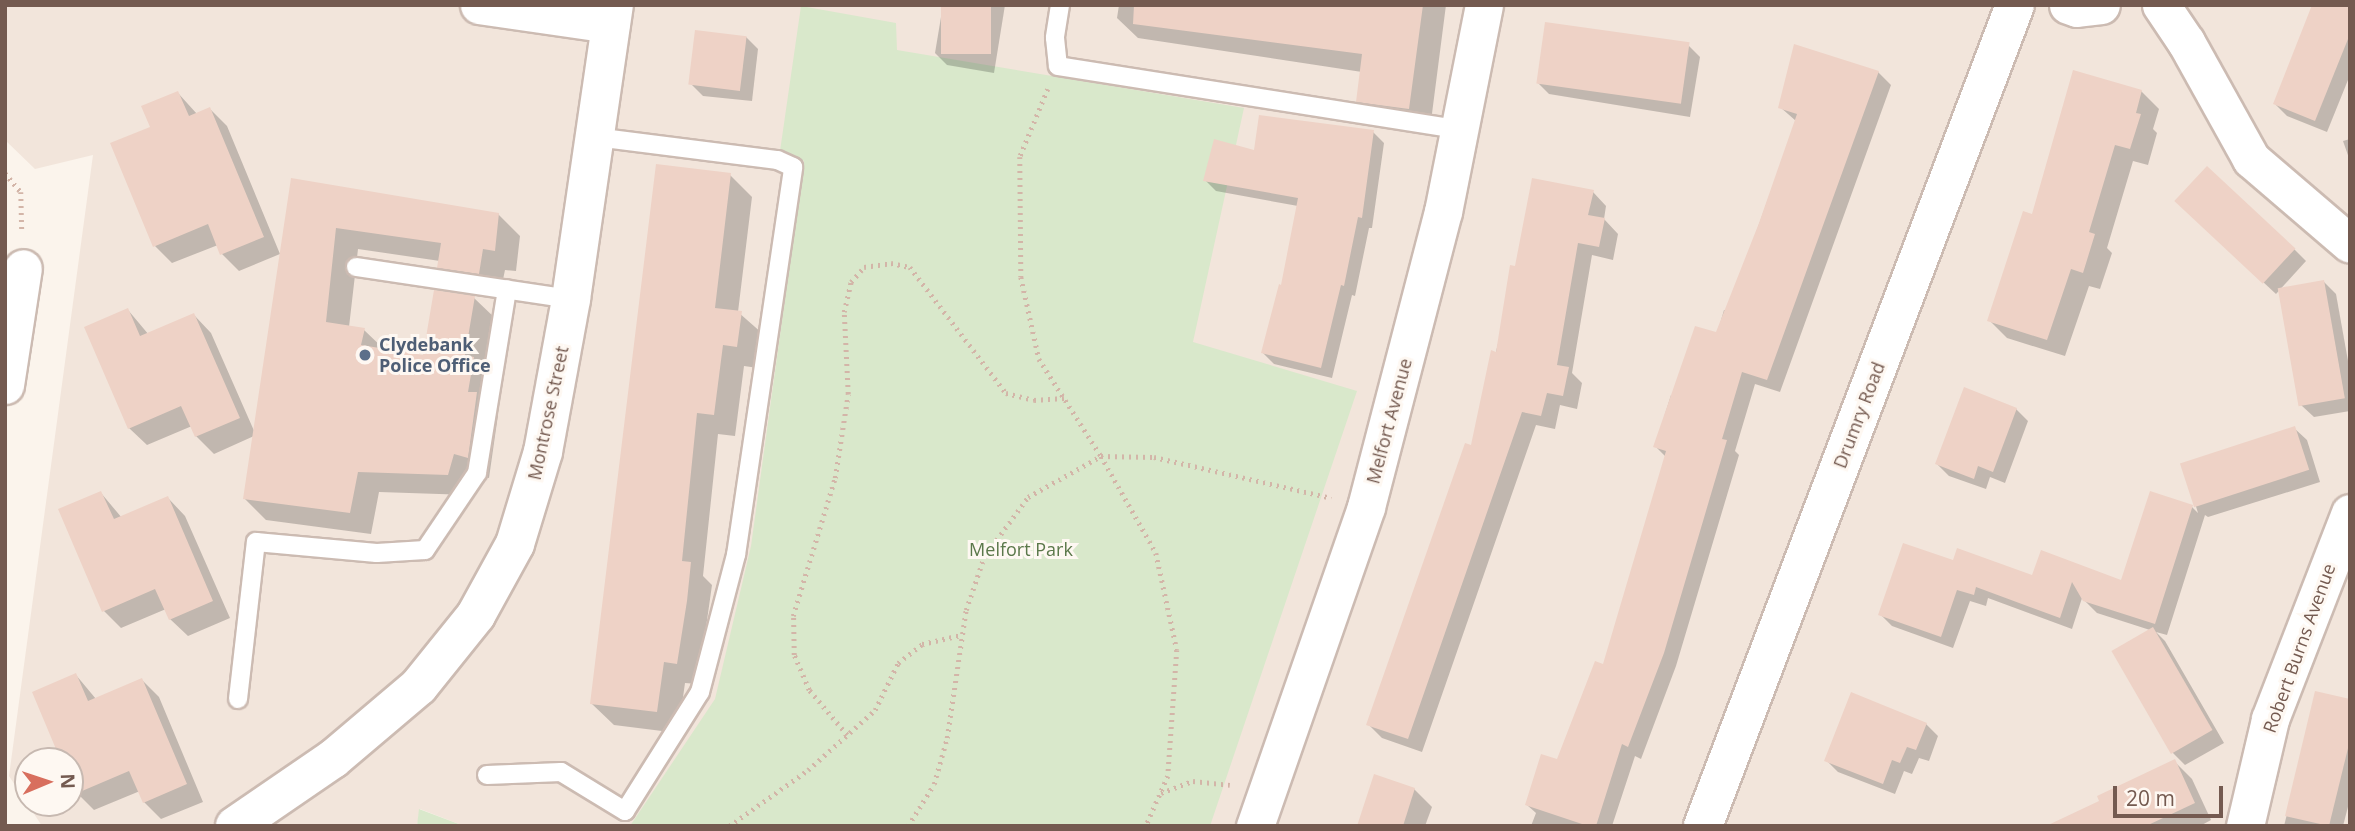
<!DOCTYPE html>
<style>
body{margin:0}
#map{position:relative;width:2355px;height:831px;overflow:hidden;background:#fbf4ec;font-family:"Open Sans",sans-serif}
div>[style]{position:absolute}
.residential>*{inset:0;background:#f2e5db}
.green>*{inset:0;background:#d9e8cb}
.shadow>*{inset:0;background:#0003}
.building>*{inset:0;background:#eed2c6;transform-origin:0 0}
.path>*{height:4.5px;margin-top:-2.25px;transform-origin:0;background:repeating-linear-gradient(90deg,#d3b5a8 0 2px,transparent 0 7px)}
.roads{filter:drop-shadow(2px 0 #ccbbb2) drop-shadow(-2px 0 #ccbbb2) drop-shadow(0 2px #ccbbb2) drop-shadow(0 -2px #ccbbb2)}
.service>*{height:18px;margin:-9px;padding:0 9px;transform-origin:9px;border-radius:9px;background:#fff}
.minor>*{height:37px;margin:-18.5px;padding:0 18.5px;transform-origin:18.5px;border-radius:18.5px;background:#fff}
.tertiary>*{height:38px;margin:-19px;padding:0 19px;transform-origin:19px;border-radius:19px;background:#fff}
.secondary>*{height:38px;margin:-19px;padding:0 19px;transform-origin:19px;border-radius:19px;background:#fff}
.dots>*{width:19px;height:19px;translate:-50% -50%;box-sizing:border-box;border:4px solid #fef8f2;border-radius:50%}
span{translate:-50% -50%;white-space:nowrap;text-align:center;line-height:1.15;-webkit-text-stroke:6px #fef8f2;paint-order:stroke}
.service-label{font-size:18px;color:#4e5e75;font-weight:700}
.left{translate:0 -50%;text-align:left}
.street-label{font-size:18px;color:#745a50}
.park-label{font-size:18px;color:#5b784a}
.frame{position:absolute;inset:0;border:7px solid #745a50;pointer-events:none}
.north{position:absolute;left:14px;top:747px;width:70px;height:70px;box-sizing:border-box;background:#fef8f2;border:2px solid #c7b9b1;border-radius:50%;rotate:88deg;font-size:19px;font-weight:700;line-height:28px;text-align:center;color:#745a50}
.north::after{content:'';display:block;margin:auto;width:24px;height:32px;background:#d86f5e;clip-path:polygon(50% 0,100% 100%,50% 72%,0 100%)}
.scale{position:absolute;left:2113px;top:786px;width:110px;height:32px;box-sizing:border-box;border:4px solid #745a50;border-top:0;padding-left:9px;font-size:21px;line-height:24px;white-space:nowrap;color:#745a50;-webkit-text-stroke:5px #fef8f2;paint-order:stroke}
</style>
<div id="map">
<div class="residential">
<i style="clip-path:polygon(evenodd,5px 5px,2350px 5px,2350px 826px,464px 826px,420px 809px,417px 826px,42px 826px,9px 776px,93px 155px,35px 169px,5px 140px,5px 5px,28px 761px,70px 761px,70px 803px,28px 803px,28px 761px)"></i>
</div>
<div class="green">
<i style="clip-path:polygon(801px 6px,896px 23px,897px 50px,1244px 108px,1193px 342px,1357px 391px,1210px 826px,630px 826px,715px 699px,751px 546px,804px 161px,780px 151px)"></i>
<i style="clip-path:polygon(419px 809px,464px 826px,417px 826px)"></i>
</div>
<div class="shadow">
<i style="clip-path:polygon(943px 5px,1005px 5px,994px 73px,947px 65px,935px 53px)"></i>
<i style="clip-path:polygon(1119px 5px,1446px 5px,1430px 129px,1379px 122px,1358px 101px,1362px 72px,1138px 38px,1117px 18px)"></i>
<i style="clip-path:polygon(2350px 5px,2350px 75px,2327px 132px,2287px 116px,2275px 104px)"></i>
<i style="clip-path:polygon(746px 37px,758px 49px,752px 101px,703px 96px,691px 84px)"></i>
<i style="clip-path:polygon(1688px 45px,1700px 57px,1690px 117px,1549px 94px,1537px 82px)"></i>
<i style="clip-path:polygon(1878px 72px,1891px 85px,1780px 392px,1755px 384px,1735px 451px,1739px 455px,1676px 666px,1641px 759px,1635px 756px,1612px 826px,1531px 826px,1536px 813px,1527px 805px,1558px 762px,1604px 667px,1666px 457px,1655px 446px,1671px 395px,1674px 396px,1717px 334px,1724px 310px,1728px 311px,1796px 121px,1780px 107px)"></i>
<i style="clip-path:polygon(2141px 91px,2159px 109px,2153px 129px,2157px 133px,2148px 165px,2133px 161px,2107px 248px,2112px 253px,2100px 289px,2089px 286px,2065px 356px,2007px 338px,1989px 320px,2033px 216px)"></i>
<i style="clip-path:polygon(178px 93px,197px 114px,210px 109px,227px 126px,280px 254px,239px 271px,222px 254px,218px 245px,172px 263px,155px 246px,152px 128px)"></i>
<i style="clip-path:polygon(1373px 132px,1384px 143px,1372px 228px,1369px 228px,1355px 296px,1352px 295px,1332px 378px,1274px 364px,1263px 353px,1283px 287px,1298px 206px,1216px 191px,1205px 180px,1256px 152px)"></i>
<i style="clip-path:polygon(2350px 139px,2350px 161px,2343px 141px)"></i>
<i style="clip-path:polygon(730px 175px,752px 197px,738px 312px,763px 334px,758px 368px,744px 366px,735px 436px,718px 434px,703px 576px,712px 585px,698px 684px,685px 683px,678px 733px,614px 725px,592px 704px)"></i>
<i style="clip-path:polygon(292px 180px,498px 214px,520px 236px,516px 271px,505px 270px,500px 294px,461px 289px,439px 267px,440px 261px,358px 249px,349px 327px,364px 330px,385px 350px,424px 357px,474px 298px,496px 319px,490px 408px,498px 415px,489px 478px,476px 475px,469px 495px,379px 492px,371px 534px,266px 520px,245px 499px,254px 436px,214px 454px,196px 436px,192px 426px,147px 445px,129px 428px,128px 310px,149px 335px,194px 315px,211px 333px,255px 433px)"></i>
<i style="clip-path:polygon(1593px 192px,1606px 206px,1604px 219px,1618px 234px,1613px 260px,1592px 255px,1572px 373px,1582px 383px,1577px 409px,1560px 405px,1555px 429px,1536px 425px,1422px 752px,1382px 738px,1368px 724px,1472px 447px,1517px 268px)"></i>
<i style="clip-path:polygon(2189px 213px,2294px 249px,2306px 261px,2276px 294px)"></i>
<i style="clip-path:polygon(2324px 282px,2336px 294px,2350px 372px,2350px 411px,2314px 417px,2301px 405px)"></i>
<i style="clip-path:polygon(2016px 409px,2028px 421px,2005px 483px,1990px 477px,1986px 489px,1949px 476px,1937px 464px)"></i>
<i style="clip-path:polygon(2294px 428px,2307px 440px,2320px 482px,2208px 517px,2205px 515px,2167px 635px,2156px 632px,2165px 641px,2224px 743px,2185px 765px,2173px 753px,2150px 630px,2097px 613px,2082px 598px,2072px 629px,1988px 598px,1986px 606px,1970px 601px,1953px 648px,1892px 626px,1880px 614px,1954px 562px,2033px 577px,2122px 582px,2192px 507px,2198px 513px,2183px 464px)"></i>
<i style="clip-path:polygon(101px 493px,122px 518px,168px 498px,185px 516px,230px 618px,188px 636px,170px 619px,166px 609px,121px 628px,104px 611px)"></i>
<i style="clip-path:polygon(76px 675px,96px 699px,142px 680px,159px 697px,203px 802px,161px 819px,144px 802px,140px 791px,94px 810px,77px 793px,70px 777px,70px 761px,63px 761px)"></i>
<i style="clip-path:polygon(2317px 693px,2350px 701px,2350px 799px,2343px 826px,2284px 826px)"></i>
<i style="clip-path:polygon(1926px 724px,1938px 736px,1929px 761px,1919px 758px,1912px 774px,1904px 771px,1895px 794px,1838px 772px,1826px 760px)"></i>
<i style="clip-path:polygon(2174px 761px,2192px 779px,2211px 820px,2200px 826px,2076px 826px,2101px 802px)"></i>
<i style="clip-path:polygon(1414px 789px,1432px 807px,1425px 826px,1359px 826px)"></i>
</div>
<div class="building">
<i style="left:941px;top:5px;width:50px;height:49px"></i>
<i style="clip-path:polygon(1134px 5px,1423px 5px,1409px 109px,1356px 102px,1362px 54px,1133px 24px)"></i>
<i style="clip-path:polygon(2312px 5px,2350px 5px,2350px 34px,2315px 121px,2273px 104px)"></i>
<i style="left:1545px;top:22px;width:146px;height:62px;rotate:8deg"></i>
<i style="left:695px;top:30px;width:52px;height:55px;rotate:7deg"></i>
<i style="clip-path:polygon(1794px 44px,1879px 71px,1767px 380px,1742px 372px,1722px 439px,1727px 440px,1664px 653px,1628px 747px,1622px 744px,1596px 826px,1588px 826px,1525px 805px,1541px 754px,1557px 759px,1595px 661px,1603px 664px,1666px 451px,1653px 447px,1695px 326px,1716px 332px,1759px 223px,1797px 114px,1778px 108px)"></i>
<i style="clip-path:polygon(2073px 70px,2142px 90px,2136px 113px,2141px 114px,2130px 149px,2115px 145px,2089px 232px,2095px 234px,2083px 273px,2071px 269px,2047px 340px,1987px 321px,2023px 211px,2032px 214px)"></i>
<i style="clip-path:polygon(178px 91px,189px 116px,210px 107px,264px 237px,220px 255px,208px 224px,153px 247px,110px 143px,150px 127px,141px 106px)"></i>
<i style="clip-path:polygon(1259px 115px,1374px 130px,1362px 218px,1358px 217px,1344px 286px,1341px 285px,1321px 368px,1261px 353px,1279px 284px,1281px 285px,1298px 198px,1203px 181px,1214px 139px,1254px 150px)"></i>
<i style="clip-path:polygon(656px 164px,731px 173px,715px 308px,742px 311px,737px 347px,723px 345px,714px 415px,697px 413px,682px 561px,691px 562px,687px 601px,677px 664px,664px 662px,657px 712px,590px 704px)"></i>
<i style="left:2207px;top:166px;width:121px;height:48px;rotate:43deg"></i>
<i style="clip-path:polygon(291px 178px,499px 213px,495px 251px,483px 249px,479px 274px,437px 268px,441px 243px,336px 228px,326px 322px,365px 328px,361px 345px,423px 355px,434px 290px,475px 296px,465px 355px,474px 357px,468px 392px,477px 392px,468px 458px,454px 454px,448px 475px,358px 472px,350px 513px,243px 499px)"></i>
<i style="clip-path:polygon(1532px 178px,1594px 190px,1588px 215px,1605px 218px,1599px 247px,1578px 243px,1557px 365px,1569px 367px,1563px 396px,1547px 393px,1541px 416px,1522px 412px,1408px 739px,1366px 725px,1465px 443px,1471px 445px,1491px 350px,1496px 352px,1510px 265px,1515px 266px)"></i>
<i style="left:2324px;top:280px;width:120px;height:47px;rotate:80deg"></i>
<i style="clip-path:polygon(128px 308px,140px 336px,194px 313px,240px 418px,195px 437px,181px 406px,128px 429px,84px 327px)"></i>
<i style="clip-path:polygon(1964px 387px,2017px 408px,1993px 472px,1978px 466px,1974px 479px,1935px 464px)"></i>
<i style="left:2295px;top:426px;width:46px;height:121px;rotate:72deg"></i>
<i style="clip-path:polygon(101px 491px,114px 519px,168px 496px,213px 601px,169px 620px,155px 589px,102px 612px,58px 509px)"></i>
<i style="clip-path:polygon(2150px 491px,2193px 505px,2155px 624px,2083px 601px,2072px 582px,2060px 618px,1976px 587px,1974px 595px,1957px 590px,1941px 637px,1878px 615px,1903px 543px,1953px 560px,1957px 548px,2032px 575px,2041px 550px,2121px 580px)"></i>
<i style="left:2153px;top:627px;width:119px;height:48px;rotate:60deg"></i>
<i style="clip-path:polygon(76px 673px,88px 701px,142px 678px,187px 784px,143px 803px,129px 771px,75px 794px,70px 781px,70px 761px,61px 761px,32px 692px)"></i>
<i style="clip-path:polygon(2315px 691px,2350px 699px,2350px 740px,2329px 826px,2285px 816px)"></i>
<i style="clip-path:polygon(1851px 692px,1927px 723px,1916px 750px,1907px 747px,1900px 763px,1892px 760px,1883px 784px,1824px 761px)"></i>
<i style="clip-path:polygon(2175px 759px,2195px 803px,2146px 826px,2046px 826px,2099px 801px,2097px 796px)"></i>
<i style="clip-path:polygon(1374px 774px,1415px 788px,1403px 826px,1357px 826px)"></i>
</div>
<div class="path">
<i style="left:1048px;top:89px;width:74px;rotate:112.4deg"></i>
<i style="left:1020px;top:157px;width:120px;rotate:89.5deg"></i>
<i style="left:1021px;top:277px;width:84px;rotate:77.6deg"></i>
<i style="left:1039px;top:359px;width:115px;rotate:57.4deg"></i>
<i style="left:1101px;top:456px;width:112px;rotate:60.4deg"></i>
<i style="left:1156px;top:553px;width:99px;rotate:77.8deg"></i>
<i style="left:1177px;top:650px;width:126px;rotate:94.1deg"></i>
<i style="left:1168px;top:776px;width:55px;rotate:113.7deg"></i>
<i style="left:5px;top:173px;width:25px;rotate:50deg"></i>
<i style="left:21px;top:192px;width:41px;rotate:88.6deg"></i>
<i style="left:847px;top:735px;width:59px;rotate:-130.2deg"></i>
<i style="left:809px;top:690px;width:38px;rotate:-113deg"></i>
<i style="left:794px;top:655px;width:39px;rotate:-91deg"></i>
<i style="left:793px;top:616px;width:144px;rotate:-73.1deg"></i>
<i style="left:835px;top:478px;width:85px;rotate:-81.2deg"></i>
<i style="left:848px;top:394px;width:82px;rotate:-92.8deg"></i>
<i style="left:844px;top:312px;width:31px;rotate:-77deg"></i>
<i style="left:851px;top:282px;width:20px;rotate:-49deg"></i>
<i style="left:864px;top:267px;width:27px;rotate:-8deg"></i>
<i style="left:891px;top:263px;width:19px;rotate:12deg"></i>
<i style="left:910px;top:267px;width:158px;rotate:52.7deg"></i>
<i style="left:1006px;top:393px;width:29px;rotate:14deg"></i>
<i style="left:1034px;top:400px;width:30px;rotate:-4deg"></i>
<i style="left:1161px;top:793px;width:34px;rotate:-21deg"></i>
<i style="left:1193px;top:781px;width:37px;rotate:6deg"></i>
<i style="left:729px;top:826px;width:97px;rotate:-35.3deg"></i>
<i style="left:808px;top:770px;width:90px;rotate:-41.8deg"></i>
<i style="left:875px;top:710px;width:52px;rotate:-63.9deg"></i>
<i style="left:898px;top:663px;width:31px;rotate:-38deg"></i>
<i style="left:922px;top:644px;width:40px;rotate:-13deg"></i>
<i style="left:908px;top:826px;width:49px;rotate:-58.2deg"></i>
<i style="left:934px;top:784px;width:48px;rotate:-74.2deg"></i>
<i style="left:947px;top:738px;width:129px;rotate:-81.6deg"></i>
<i style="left:966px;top:610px;width:56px;rotate:-71.2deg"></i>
<i style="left:984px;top:557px;width:74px;rotate:-53.7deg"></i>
<i style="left:1028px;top:497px;width:84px;rotate:-29.3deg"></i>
<i style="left:1101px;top:456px;width:53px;rotate:1.1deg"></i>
<i style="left:1154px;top:457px;width:182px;rotate:13deg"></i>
</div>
<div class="roads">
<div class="service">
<i style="left:1060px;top:5px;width:33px;rotate:99deg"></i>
<i style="left:1055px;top:38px;width:28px;rotate:84deg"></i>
<i style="left:1058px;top:66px;width:408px;rotate:9deg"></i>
<i style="left:356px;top:267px;width:217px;rotate:8.5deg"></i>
<i style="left:238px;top:699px;width:158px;rotate:-83.5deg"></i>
<i style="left:256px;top:542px;width:121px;rotate:5.2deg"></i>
<i style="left:377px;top:553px;width:48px;rotate:-3.6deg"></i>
<i style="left:425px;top:550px;width:93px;rotate:-56deg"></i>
<i style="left:477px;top:473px;width:186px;rotate:-80.7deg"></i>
<i style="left:487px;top:775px;width:74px;rotate:-2.3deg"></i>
<i style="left:561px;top:772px;width:75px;rotate:31.4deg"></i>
<i style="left:625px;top:811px;width:141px;rotate:-57.8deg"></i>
<i style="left:700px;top:692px;width:142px;rotate:-75.3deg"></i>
<i style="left:736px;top:555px;width:392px;rotate:-81.6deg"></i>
<i style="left:793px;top:167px;width:17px;rotate:-156deg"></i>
<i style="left:777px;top:160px;width:183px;rotate:-172.8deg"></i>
</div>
<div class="minor">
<i style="left:479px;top:5px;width:133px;rotate:8.2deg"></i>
<i style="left:2068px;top:5px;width:9px;rotate:18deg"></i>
<i style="left:2077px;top:8px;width:24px;rotate:-7deg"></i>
<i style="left:2161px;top:5px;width:45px;rotate:56deg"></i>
<i style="left:2186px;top:42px;width:134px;rotate:60.9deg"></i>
<i style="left:2251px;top:159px;width:130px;rotate:40.6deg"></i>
<i style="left:5px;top:385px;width:118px;rotate:-81.3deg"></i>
<i style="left:1255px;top:826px;width:338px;rotate:-70.8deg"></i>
<i style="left:1366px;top:507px;width:305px;rotate:-75.4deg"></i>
<i style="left:1443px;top:212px;width:211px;rotate:-78.8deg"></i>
<i style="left:2245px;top:826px;width:110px;rotate:-76.8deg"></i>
<i style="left:2270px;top:719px;width:221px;rotate:-68.8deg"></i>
</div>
<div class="tertiary">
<i style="left:235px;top:826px;width:119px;rotate:-34.4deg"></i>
<i style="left:333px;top:759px;width:113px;rotate:-40.3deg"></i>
<i style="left:419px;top:686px;width:91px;rotate:-51.2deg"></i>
<i style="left:476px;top:615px;width:81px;rotate:-61.2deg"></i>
<i style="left:515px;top:544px;width:96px;rotate:-73.1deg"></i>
<i style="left:543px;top:452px;width:156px;rotate:-79.6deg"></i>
<i style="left:571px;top:299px;width:297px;rotate:-81.7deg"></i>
</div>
<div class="secondary">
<i style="left:1703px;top:826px;width:878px;rotate:-69.19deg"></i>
</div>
</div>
<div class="dots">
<i style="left:365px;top:355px;background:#5c6f8a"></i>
</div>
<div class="service-label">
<span class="left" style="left:379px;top:355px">Clydebank<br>Police Office</span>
</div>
<div class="street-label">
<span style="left:548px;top:413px;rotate:-78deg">Montrose Street</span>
<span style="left:1859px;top:415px;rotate:-69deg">Drumry Road</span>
<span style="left:1389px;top:421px;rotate:-75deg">Melfort Avenue</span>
<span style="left:2299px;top:648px;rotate:-70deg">Robert Burns Avenue</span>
</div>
<div class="park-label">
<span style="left:1021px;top:549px">Melfort Park</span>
</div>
<div class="frame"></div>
<div class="north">N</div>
<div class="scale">20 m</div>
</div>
